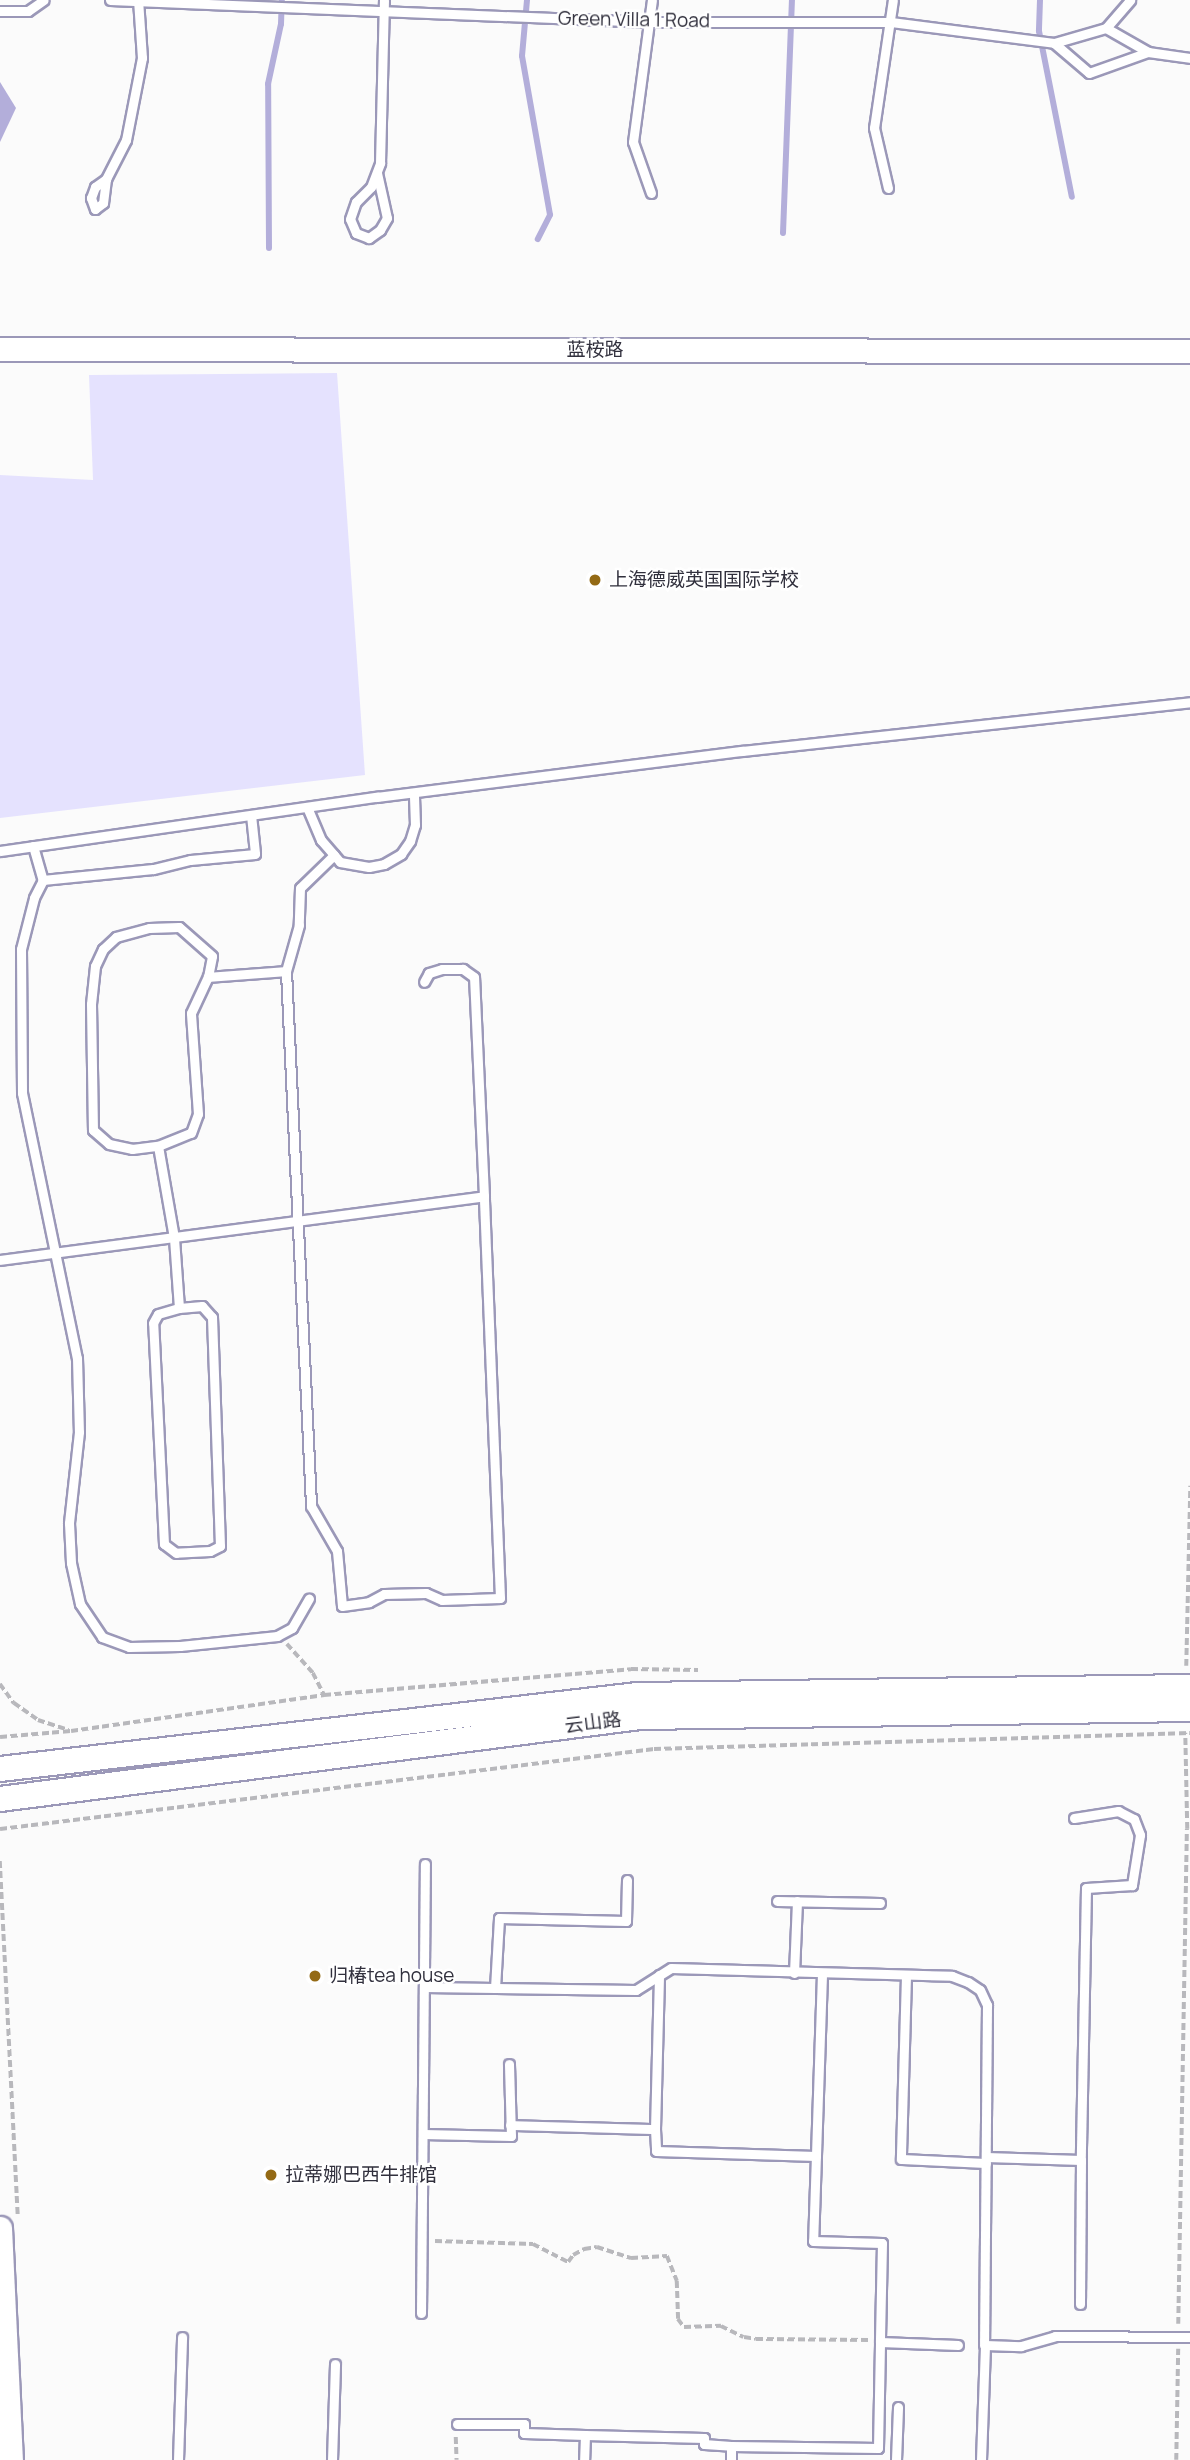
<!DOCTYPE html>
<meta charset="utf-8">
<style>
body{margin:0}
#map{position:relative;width:1190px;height:2460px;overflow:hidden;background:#fbfbfb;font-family:Manrope,"Noto Sans SC",sans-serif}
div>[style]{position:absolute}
.green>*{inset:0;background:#e5e2fe}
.water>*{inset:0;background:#b3aeda}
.stream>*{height:6px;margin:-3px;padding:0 3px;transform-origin:3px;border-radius:3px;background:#b3aeda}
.path>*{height:3.5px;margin-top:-1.75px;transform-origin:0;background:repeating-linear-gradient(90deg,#b8b8bc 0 7px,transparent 0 10.5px)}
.roads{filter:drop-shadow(2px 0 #9b98b8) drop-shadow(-2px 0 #9b98b8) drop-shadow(0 2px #9b98b8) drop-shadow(0 -2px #9b98b8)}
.service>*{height:9px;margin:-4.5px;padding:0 4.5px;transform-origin:4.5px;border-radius:4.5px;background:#fff}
.tertiary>*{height:23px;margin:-11.5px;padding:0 11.5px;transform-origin:11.5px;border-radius:11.5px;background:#fff}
.secondary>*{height:24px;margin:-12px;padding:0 12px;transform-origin:12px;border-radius:12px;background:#fff}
.dots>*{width:19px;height:19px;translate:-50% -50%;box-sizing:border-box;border:4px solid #fff;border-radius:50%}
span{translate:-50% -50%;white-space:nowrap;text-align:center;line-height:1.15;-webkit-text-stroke:5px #fff;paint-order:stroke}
.street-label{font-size:19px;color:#31303d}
.poi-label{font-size:19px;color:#31303d}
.left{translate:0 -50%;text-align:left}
</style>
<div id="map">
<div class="green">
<i style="clip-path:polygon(337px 373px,365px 775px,0 818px,0 475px,93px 480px,89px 375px)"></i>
</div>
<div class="water">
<i style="clip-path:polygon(0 82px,16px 108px,0 142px)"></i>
</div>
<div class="stream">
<i style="left:527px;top:0;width:56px;rotate:95.1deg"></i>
<i style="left:522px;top:56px;width:161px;rotate:80deg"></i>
<i style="left:550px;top:215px;width:27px;rotate:117deg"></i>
<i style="left:1040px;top:0;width:31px;rotate:92deg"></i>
<i style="left:1039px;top:31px;width:169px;rotate:78.8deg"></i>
<i style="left:783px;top:233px;width:233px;rotate:-87.8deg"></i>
<i style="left:269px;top:248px;width:164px;rotate:-90.3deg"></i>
<i style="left:268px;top:84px;width:61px;rotate:-77.8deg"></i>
<i style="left:281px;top:24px;width:24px;rotate:-88deg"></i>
</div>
<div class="path">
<i style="left:287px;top:1644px;width:39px;rotate:48deg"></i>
<i style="left:313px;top:1673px;width:25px;rotate:63deg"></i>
<i style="left:1186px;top:1666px;width:180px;rotate:-88.7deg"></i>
<i style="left:0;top:1684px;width:24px;rotate:54deg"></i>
<i style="left:14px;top:1703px;width:29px;rotate:35deg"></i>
<i style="left:38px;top:1720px;width:32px;rotate:18deg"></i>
<i style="left:0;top:1737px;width:71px;rotate:-4.8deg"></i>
<i style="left:71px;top:1731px;width:256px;rotate:-8.1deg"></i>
<i style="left:324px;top:1695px;width:308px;rotate:-4.8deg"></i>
<i style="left:631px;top:1669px;width:67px;rotate:0.9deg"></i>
<i style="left:0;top:1829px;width:659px;rotate:-6.97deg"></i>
<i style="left:654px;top:1749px;width:536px;rotate:-1.71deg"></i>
<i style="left:0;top:1861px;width:356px;rotate:87.1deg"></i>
<i style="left:435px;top:2241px;width:98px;rotate:1.8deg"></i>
<i style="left:533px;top:2244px;width:39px;rotate:27deg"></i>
<i style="left:568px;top:2262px;width:9px;rotate:-54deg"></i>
<i style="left:573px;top:2255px;width:13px;rotate:-29deg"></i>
<i style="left:584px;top:2249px;width:13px;rotate:-9deg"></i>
<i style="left:597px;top:2247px;width:36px;rotate:18deg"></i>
<i style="left:631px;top:2258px;width:36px;rotate:-3deg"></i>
<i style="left:667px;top:2256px;width:27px;rotate:68deg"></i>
<i style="left:677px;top:2281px;width:38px;rotate:88deg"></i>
<i style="left:678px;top:2319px;width:10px;rotate:53deg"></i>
<i style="left:684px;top:2327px;width:37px;rotate:-2deg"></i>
<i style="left:721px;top:2326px;width:25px;rotate:26deg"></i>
<i style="left:744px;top:2337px;width:12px;rotate:9deg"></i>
<i style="left:756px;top:2339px;width:112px;rotate:0.5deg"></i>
<i style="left:1178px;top:2324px;width:495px;rotate:-89deg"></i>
<i style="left:1187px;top:1829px;width:96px;rotate:-91.2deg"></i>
<i style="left:456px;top:2437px;width:23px;rotate:88deg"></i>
<i style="left:1176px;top:2460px;width:111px;rotate:-89deg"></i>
</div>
<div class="roads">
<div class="service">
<i style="left:110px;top:0;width:540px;rotate:2.33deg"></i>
<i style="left:650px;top:22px;width:241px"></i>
<i style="left:891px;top:22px;width:164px;rotate:7.3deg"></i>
<i style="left:1054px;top:43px;width:54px;rotate:-16.1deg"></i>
<i style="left:1106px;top:28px;width:48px;rotate:29.7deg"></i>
<i style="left:0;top:11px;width:28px"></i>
<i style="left:28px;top:11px;width:19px;rotate:-35deg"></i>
<i style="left:1106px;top:28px;width:37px;rotate:-49deg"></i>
<i style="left:1054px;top:43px;width:46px;rotate:40.6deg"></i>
<i style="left:1089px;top:73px;width:63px;rotate:-19.6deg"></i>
<i style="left:1148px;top:52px;width:42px;rotate:8.1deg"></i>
<i style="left:377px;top:173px;width:46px;rotate:77.5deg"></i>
<i style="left:387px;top:218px;width:14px;rotate:120deg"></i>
<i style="left:380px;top:230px;width:14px;rotate:144deg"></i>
<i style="left:369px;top:238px;width:14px;rotate:-159deg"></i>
<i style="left:356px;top:233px;width:15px;rotate:-113deg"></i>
<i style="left:350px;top:219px;width:18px;rotate:-71deg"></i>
<i style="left:356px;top:202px;width:21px;rotate:-45deg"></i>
<i style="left:371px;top:187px;width:26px;rotate:-69deg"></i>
<i style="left:380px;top:163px;width:163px;rotate:-88.6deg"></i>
<i style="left:106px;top:179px;width:24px;rotate:97deg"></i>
<i style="left:103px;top:203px;width:10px;rotate:143deg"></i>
<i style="left:95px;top:209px;width:12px;rotate:-110deg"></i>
<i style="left:91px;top:198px;width:12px;rotate:-70deg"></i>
<i style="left:95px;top:187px;width:14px;rotate:-36deg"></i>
<i style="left:106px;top:179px;width:44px;rotate:-62.9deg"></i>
<i style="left:126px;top:140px;width:84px;rotate:-79deg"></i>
<i style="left:142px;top:58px;width:58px;rotate:-93.9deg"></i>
<i style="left:888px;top:188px;width:62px;rotate:-103.1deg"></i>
<i style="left:874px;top:128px;width:129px;rotate:-81.6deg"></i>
<i style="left:651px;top:193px;width:54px;rotate:-109.4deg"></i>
<i style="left:633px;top:142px;width:143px;rotate:-82.4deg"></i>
<i style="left:307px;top:807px;width:36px;rotate:67deg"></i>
<i style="left:321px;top:840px;width:29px;rotate:49deg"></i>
<i style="left:340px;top:862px;width:29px;rotate:10deg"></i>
<i style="left:369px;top:867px;width:15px;rotate:-11deg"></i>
<i style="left:384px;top:864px;width:20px;rotate:-30deg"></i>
<i style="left:401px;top:854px;width:16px;rotate:-55deg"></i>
<i style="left:410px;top:841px;width:17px;rotate:-73deg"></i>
<i style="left:415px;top:825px;width:32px;rotate:-92deg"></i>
<i style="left:251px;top:815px;width:39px;rotate:84deg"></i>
<i style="left:255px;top:854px;width:65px;rotate:174.7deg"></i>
<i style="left:190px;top:860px;width:38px;rotate:166deg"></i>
<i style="left:153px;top:869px;width:111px;rotate:174.3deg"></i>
<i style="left:43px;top:880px;width:20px;rotate:117deg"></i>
<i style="left:34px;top:898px;width:53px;rotate:104.3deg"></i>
<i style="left:21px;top:949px;width:144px;rotate:89.6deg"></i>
<i style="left:22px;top:1093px;width:271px;rotate:78.3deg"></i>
<i style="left:77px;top:1358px;width:74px;rotate:88.5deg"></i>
<i style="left:79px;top:1432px;width:92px;rotate:96.3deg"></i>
<i style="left:69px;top:1523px;width:40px;rotate:87.1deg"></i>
<i style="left:71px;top:1563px;width:42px;rotate:77.6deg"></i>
<i style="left:80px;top:1604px;width:40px;rotate:56deg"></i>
<i style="left:102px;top:1637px;width:29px;rotate:20deg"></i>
<i style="left:129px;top:1647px;width:51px;rotate:-1.1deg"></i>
<i style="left:180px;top:1646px;width:98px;rotate:-5.9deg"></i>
<i style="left:277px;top:1636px;width:17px;rotate:-28deg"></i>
<i style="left:292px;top:1628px;width:34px;rotate:-60deg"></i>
<i style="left:33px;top:846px;width:35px;rotate:74deg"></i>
<i style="left:0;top:851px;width:381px;rotate:-8.2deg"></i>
<i style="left:377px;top:797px;width:368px;rotate:-7.2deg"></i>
<i style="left:742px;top:751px;width:451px;rotate:-6.2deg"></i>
<i style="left:334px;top:855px;width:47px;rotate:135.9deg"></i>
<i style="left:300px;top:888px;width:37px;rotate:92deg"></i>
<i style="left:299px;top:925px;width:48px;rotate:105.8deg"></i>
<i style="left:286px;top:971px;width:536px;rotate:87.32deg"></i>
<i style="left:311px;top:1506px;width:52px;rotate:60deg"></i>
<i style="left:337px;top:1551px;width:55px;rotate:84.8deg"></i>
<i style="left:342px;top:1606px;width:27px;rotate:-8deg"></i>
<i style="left:369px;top:1602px;width:17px;rotate:-28deg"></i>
<i style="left:384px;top:1594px;width:42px;rotate:-1.4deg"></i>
<i style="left:426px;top:1593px;width:17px;rotate:24deg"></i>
<i style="left:442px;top:1600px;width:58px;rotate:-2deg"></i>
<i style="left:500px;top:1598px;width:402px;rotate:-92.3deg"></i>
<i style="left:208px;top:977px;width:21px;rotate:-79deg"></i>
<i style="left:212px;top:956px;width:44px;rotate:-138.7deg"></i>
<i style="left:179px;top:927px;width:30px;rotate:178deg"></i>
<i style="left:149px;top:928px;width:34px;rotate:165deg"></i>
<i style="left:116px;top:937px;width:18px;rotate:137deg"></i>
<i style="left:103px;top:949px;width:19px;rotate:115deg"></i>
<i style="left:95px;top:966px;width:38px;rotate:96deg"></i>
<i style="left:91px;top:1004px;width:126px;rotate:89.1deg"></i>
<i style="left:93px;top:1130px;width:21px;rotate:41deg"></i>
<i style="left:109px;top:1144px;width:24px;rotate:12deg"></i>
<i style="left:132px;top:1149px;width:26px;rotate:-7deg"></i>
<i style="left:158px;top:1146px;width:35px;rotate:-22deg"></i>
<i style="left:191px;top:1133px;width:20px;rotate:-70deg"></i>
<i style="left:198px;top:1114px;width:101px;rotate:-94deg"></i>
<i style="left:191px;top:1013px;width:40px;rotate:-65deg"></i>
<i style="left:208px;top:977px;width:78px;rotate:-4.4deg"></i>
<i style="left:158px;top:1146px;width:93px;rotate:80.1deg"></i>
<i style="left:174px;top:1238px;width:70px;rotate:85.9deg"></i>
<i style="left:179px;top:1308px;width:23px;rotate:-5deg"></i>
<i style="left:202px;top:1306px;width:15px;rotate:48deg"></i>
<i style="left:212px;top:1317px;width:229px;rotate:88deg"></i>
<i style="left:220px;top:1546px;width:11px;rotate:153deg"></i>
<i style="left:210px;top:1551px;width:34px;rotate:177deg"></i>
<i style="left:176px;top:1553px;width:15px;rotate:-143deg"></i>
<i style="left:164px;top:1544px;width:221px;rotate:-92.8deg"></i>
<i style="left:153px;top:1323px;width:10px;rotate:-61deg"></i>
<i style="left:158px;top:1314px;width:22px;rotate:-16deg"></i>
<i style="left:0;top:1260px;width:488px;rotate:-7.5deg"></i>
<i style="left:484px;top:1196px;width:219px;rotate:-92.6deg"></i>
<i style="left:474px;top:977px;width:14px;rotate:-144deg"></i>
<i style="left:463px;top:969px;width:21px;rotate:180deg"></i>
<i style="left:442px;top:969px;width:14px;rotate:163deg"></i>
<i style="left:429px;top:973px;width:10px;rotate:119deg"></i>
<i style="left:1074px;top:1818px;width:45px;rotate:-9deg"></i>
<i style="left:1118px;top:1811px;width:18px;rotate:27deg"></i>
<i style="left:1134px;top:1819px;width:17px;rotate:69deg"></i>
<i style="left:1140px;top:1835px;width:51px;rotate:99.1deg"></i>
<i style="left:1132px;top:1885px;width:46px;rotate:176.3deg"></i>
<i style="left:1086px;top:1888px;width:272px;rotate:91.1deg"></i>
<i style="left:777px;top:1901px;width:103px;rotate:1.1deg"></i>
<i style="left:794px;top:1973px;width:72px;rotate:-87.6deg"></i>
<i style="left:822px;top:1974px;width:267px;rotate:91.9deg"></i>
<i style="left:813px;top:2241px;width:69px;rotate:1.7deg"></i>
<i style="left:882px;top:2243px;width:99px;rotate:91.2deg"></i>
<i style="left:906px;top:1975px;width:184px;rotate:91.6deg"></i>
<i style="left:901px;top:2159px;width:85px;rotate:2.7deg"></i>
<i style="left:425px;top:1987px;width:211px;rotate:0.8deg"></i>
<i style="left:636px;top:1990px;width:41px;rotate:-32.2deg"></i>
<i style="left:671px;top:1968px;width:281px;rotate:1.6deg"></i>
<i style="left:952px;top:1976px;width:17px;rotate:21deg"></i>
<i style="left:968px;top:1982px;width:14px;rotate:34deg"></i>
<i style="left:980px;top:1990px;width:17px;rotate:65deg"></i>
<i style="left:987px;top:2005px;width:340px;rotate:90.5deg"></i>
<i style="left:495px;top:1988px;width:70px;rotate:-86.7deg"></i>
<i style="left:499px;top:1918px;width:127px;rotate:1.4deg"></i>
<i style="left:626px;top:1921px;width:41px;rotate:-88.6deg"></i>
<i style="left:510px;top:2125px;width:145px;rotate:1.6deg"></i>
<i style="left:655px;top:2129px;width:154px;rotate:-88.5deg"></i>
<i style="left:655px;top:2129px;width:22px;rotate:87deg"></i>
<i style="left:656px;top:2151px;width:160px;rotate:1.8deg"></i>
<i style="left:423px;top:2134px;width:88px;rotate:1.3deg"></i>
<i style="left:511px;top:2136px;width:72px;rotate:-91.6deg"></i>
<i style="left:986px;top:2157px;width:95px;rotate:1.8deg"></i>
<i style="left:1081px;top:2160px;width:144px;rotate:90.4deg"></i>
<i style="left:421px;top:2313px;width:449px;rotate:-89.5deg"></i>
<i style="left:457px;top:2424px;width:67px"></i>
<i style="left:524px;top:2424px;width:9px;rotate:90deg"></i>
<i style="left:524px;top:2433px;width:61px;rotate:1.9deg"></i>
<i style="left:585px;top:2435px;width:25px;rotate:92deg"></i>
<i style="left:585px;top:2435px;width:119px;rotate:1.4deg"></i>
<i style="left:704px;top:2438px;width:6px;rotate:90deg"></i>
<i style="left:704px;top:2444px;width:27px;rotate:4deg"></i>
<i style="left:731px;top:2446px;width:147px;rotate:0.8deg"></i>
<i style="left:878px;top:2448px;width:106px;rotate:-88.9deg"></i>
<i style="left:880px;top:2342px;width:78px;rotate:2.2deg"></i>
<i style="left:178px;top:2460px;width:123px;rotate:-88.1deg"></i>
<i style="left:332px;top:2460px;width:96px;rotate:-88.2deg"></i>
<i style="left:731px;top:2460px;width:14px;rotate:-90deg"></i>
<i style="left:896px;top:2460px;width:53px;rotate:-87.8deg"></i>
<i style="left:981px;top:2460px;width:115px;rotate:-88deg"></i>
<i style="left:985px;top:2345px;width:36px;rotate:2deg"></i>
<i style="left:1021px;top:2346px;width:35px;rotate:-16deg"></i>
<i style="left:1055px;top:2336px;width:135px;rotate:0.4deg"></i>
</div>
<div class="tertiary">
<i style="left:0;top:349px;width:1190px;rotate:0.1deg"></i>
<i style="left:0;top:2228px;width:232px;rotate:87.3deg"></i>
</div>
<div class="secondary">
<i style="left:0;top:1769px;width:642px;rotate:-6.62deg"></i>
<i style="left:638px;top:1695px;width:552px;rotate:-0.83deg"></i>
<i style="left:0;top:1799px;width:645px;rotate:-7.3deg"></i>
<i style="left:640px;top:1717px;width:550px;rotate:-0.83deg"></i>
</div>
</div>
<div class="dots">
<i style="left:595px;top:580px;background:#946a15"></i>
<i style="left:315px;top:1976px;background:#946a15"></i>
<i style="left:271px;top:2175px;background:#946a15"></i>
</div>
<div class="street-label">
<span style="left:634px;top:20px;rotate:1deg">Green Villa 1 Road</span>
<span style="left:595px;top:350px">蓝桉路</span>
<span style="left:593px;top:1723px;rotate:-7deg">云山路</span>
</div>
<div class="poi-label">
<span class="left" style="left:609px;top:580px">上海德威英国国际学校</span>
<span class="left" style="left:329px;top:1976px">归椿tea house</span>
<span class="left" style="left:285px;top:2175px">拉蒂娜巴西牛排馆</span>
</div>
</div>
